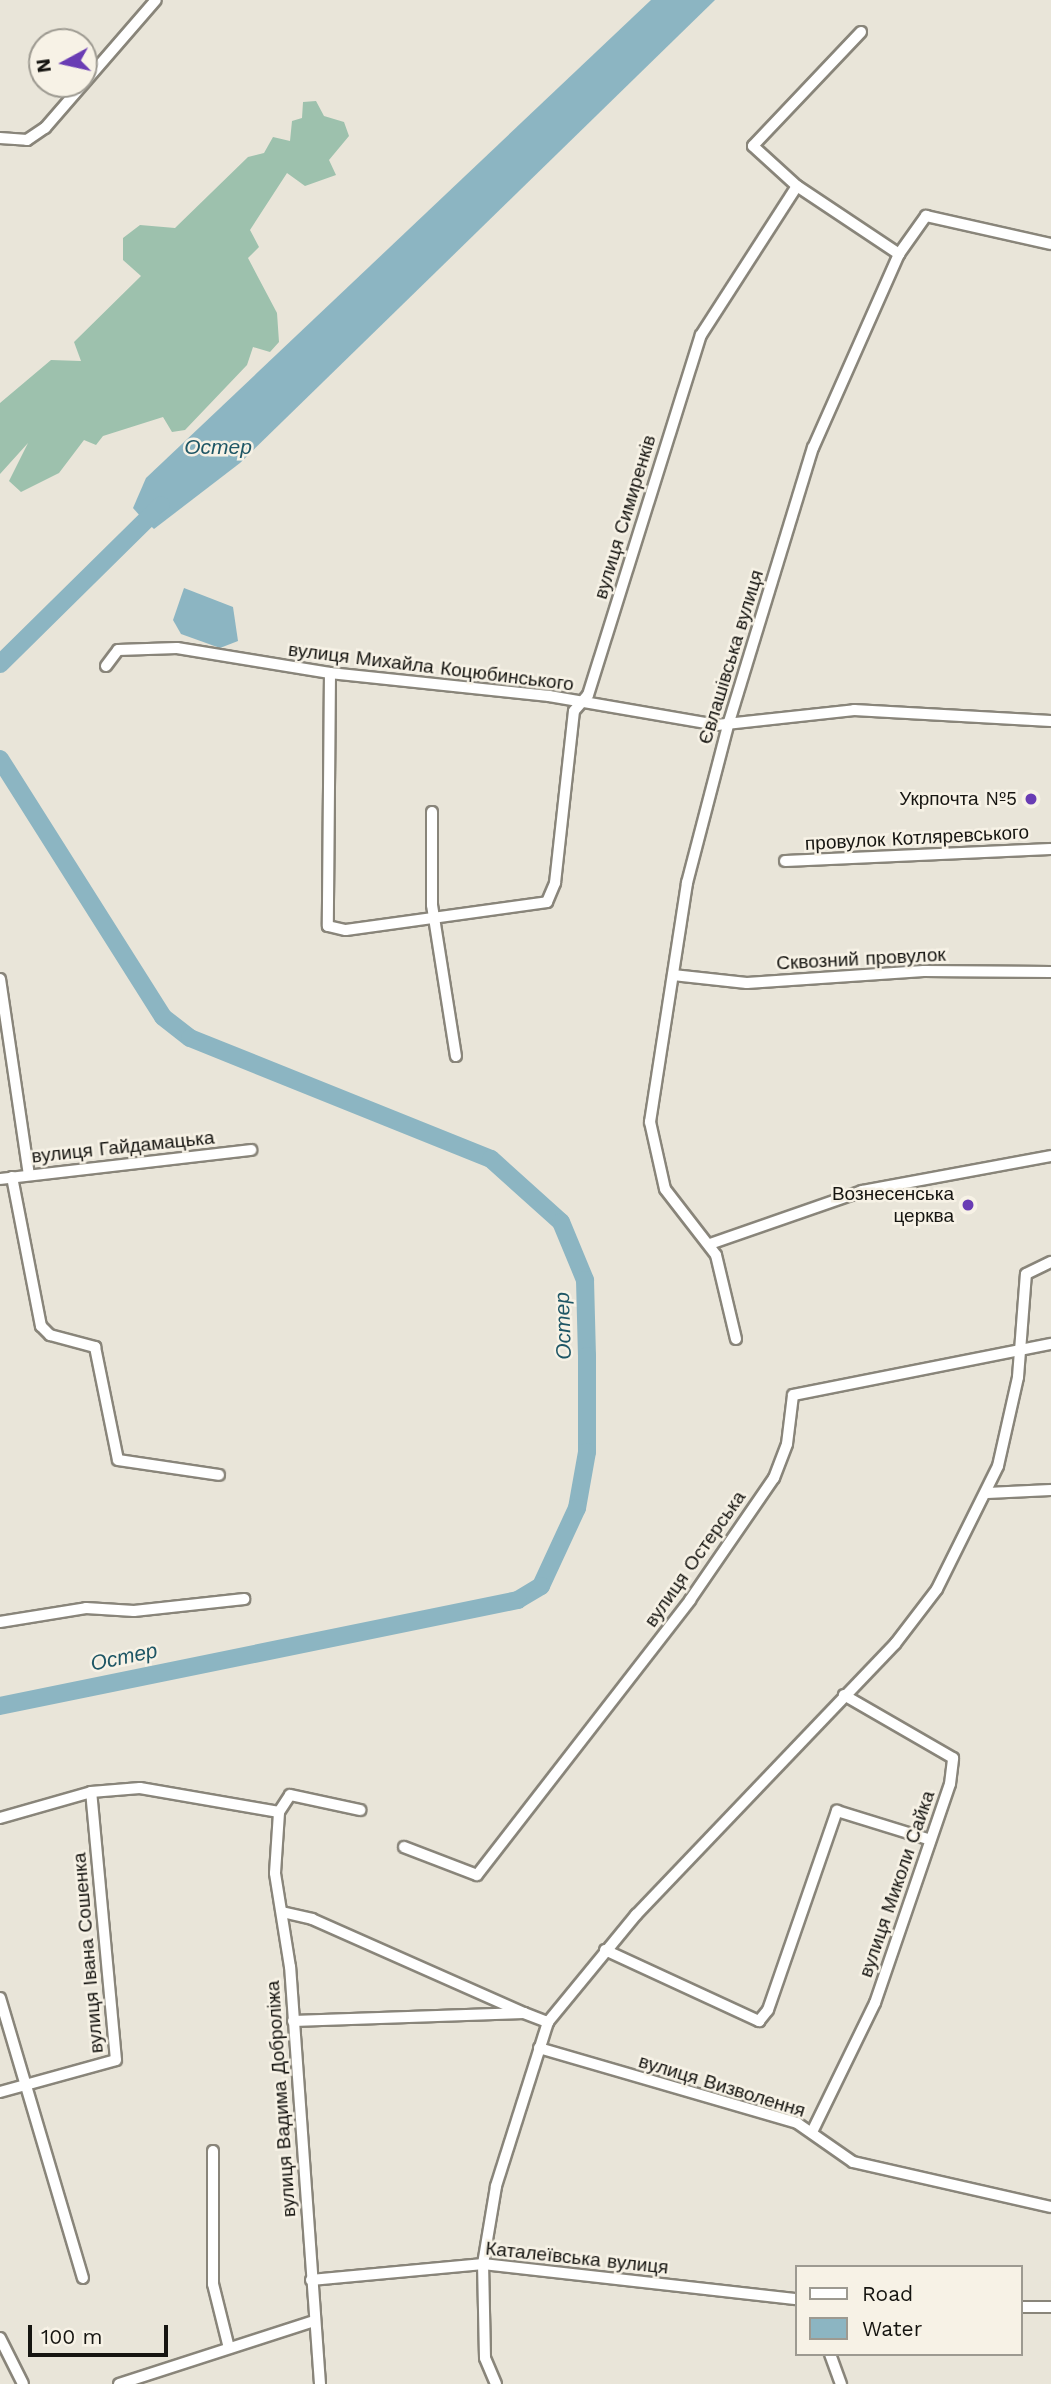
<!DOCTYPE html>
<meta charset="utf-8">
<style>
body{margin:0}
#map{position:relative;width:1051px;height:2384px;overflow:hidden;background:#e9e5d9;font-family:"Work Sans",sans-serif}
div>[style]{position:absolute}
.forest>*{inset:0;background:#9dc1ad}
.water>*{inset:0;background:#8cb5c2}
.river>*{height:18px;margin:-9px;padding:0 9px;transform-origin:9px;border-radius:9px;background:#8cb5c2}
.roads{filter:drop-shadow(2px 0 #89857a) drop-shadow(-2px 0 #89857a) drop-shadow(0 2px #89857a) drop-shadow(0 -2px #89857a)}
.minor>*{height:10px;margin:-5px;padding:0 5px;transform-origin:5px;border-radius:5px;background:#fff}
.dots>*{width:19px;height:19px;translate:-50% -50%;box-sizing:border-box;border:4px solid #f7f2e6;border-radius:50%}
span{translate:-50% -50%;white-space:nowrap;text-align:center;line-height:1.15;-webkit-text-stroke:5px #f7f2e6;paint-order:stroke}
.street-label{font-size:19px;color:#161511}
.poi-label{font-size:19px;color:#161511}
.right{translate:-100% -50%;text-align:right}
.water-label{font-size:21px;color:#1e5665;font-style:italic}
.legend{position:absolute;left:795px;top:2265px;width:228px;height:91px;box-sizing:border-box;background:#f7f2e6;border:2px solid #9d9a91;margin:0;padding:9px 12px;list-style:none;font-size:21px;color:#161511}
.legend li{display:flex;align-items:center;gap:14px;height:35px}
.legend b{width:35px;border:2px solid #9d9a91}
.north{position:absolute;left:28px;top:28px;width:70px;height:70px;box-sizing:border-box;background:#f7f2e6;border:2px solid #9d9a91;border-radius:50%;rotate:262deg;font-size:19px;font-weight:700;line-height:28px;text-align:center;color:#161511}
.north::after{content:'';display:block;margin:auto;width:24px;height:32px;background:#693cb4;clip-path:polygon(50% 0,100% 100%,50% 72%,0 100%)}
.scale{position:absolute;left:28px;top:2325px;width:140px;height:32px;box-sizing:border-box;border:4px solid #161511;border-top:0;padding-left:9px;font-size:21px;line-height:24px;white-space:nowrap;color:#161511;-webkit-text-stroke:5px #f7f2e6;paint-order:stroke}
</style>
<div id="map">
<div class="forest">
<i style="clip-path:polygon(316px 101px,324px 116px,344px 122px,349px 136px,329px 160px,336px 175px,305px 186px,287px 173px,250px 230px,259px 247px,248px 258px,277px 313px,279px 342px,270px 352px,253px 347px,247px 365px,185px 430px,172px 432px,163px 417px,103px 436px,96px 445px,84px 440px,59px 473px,21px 492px,9px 481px,28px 443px,0 474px,0 403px,51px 360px,81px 361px,74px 342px,141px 276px,123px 260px,123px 238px,140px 225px,175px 228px,248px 157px,264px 153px,273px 137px,290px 141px,292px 121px,302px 118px,303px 102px)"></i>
</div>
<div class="water">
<i style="clip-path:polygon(651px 0,715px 0,240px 463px,154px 529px,141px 517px,133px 508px,146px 478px)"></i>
<i style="clip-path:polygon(184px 588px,233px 607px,238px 641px,220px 648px,181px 634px,173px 620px)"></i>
</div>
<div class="river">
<i style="left:0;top:664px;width:226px;rotate:-44.6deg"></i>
<i style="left:0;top:759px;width:305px;rotate:57.7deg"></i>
<i style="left:163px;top:1017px;width:34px;rotate:38deg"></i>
<i style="left:190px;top:1038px;width:324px;rotate:21.9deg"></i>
<i style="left:491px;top:1159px;width:94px;rotate:42deg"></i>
<i style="left:561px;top:1222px;width:63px;rotate:67.5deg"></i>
<i style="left:585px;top:1280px;width:76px;rotate:88.5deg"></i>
<i style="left:587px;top:1356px;width:96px;rotate:90deg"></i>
<i style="left:587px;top:1452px;width:57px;rotate:100.1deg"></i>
<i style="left:577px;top:1508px;width:86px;rotate:114.8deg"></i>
<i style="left:541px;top:1586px;width:27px;rotate:149deg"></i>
<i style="left:518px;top:1600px;width:529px;rotate:168.44deg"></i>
</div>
<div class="roads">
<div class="minor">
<i style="left:861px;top:32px;width:157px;rotate:133.5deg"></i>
<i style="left:753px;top:146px;width:59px;rotate:42.3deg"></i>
<i style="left:797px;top:186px;width:123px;rotate:33.7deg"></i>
<i style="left:0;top:138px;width:27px;rotate:4deg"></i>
<i style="left:27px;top:140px;width:22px;rotate:-34deg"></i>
<i style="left:45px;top:128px;width:169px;rotate:-49.1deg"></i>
<i style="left:106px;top:666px;width:20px;rotate:-53deg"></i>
<i style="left:118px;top:650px;width:59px;rotate:-1.9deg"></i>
<i style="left:177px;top:648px;width:155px;rotate:9.3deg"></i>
<i style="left:330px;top:673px;width:220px;rotate:6deg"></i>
<i style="left:549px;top:696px;width:170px;rotate:9.8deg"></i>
<i style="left:717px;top:725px;width:138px;rotate:-6.2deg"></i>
<i style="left:854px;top:710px;width:197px;rotate:3.2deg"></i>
<i style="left:330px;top:673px;width:253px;rotate:90.5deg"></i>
<i style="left:328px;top:926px;width:18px;rotate:13deg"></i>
<i style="left:346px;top:930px;width:203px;rotate:-7.9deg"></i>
<i style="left:547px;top:902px;width:21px;rotate:-67deg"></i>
<i style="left:555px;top:883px;width:173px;rotate:-83.7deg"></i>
<i style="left:574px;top:711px;width:21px;rotate:-49deg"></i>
<i style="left:588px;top:695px;width:377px;rotate:-72.6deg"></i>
<i style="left:701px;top:335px;width:177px;rotate:-57.2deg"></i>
<i style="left:432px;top:812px;width:93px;rotate:90deg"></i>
<i style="left:432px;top:905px;width:153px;rotate:81deg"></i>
<i style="left:785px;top:861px;width:266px;rotate:-2.6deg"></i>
<i style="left:673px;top:975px;width:74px;rotate:6.2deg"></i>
<i style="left:747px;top:983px;width:177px;rotate:-3.9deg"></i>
<i style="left:924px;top:971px;width:127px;rotate:0.5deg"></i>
<i style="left:0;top:979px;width:198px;rotate:81.6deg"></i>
<i style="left:12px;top:1177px;width:152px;rotate:79deg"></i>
<i style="left:41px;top:1326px;width:13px;rotate:45deg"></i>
<i style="left:50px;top:1335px;width:47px;rotate:14.9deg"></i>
<i style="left:95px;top:1347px;width:115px;rotate:78.5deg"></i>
<i style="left:118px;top:1460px;width:102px;rotate:8.4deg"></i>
<i style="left:0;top:1179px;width:253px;rotate:-6.6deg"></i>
<i style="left:710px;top:1244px;width:161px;rotate:-19.2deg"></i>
<i style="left:862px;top:1191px;width:192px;rotate:-10.5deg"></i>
<i style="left:736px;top:1339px;width:86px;rotate:-103.4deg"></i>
<i style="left:716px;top:1255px;width:83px;rotate:-127.7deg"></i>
<i style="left:665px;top:1189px;width:69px;rotate:-102.6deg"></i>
<i style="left:650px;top:1122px;width:242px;rotate:-81.2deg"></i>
<i style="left:687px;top:883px;width:166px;rotate:-75.4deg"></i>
<i style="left:729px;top:722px;width:287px;rotate:-73deg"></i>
<i style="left:813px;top:448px;width:212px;rotate:-66.1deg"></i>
<i style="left:899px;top:254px;width:47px;rotate:-54.6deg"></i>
<i style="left:926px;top:216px;width:128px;rotate:12.6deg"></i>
<i style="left:987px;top:1493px;width:64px;rotate:-2.7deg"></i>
<i style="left:0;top:1622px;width:87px;rotate:-9.2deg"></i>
<i style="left:86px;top:1608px;width:48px;rotate:3.6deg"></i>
<i style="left:134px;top:1611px;width:111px;rotate:-6.2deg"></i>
<i style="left:0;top:1818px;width:95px;rotate:-15.9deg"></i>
<i style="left:91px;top:1792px;width:49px;rotate:-4.7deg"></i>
<i style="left:140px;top:1788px;width:141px;rotate:9.8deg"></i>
<i style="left:404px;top:1847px;width:78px;rotate:21deg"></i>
<i style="left:477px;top:1875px;width:348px;rotate:-52.2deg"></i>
<i style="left:690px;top:1600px;width:148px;rotate:-55.5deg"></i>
<i style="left:774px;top:1478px;width:36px;rotate:-69deg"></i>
<i style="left:787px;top:1444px;width:49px;rotate:-83deg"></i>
<i style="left:793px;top:1395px;width:263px;rotate:-11.2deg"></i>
<i style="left:282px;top:1912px;width:31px;rotate:13deg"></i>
<i style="left:312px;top:1919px;width:232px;rotate:23.9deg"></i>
<i style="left:605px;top:1950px;width:170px;rotate:24.8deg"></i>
<i style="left:759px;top:2021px;width:14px;rotate:-51deg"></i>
<i style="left:768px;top:2010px;width:211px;rotate:-70.9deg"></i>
<i style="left:837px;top:1811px;width:95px;rotate:17.1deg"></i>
<i style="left:0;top:1998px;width:292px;rotate:73.5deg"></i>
<i style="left:293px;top:2021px;width:231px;rotate:-2deg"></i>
<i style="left:524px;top:2013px;width:26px;rotate:21deg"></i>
<i style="left:539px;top:2048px;width:269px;rotate:16.2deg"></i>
<i style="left:797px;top:2123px;width:68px;rotate:34.9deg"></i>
<i style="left:853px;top:2162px;width:203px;rotate:12.8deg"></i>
<i style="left:0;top:2092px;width:120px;rotate:-15.4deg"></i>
<i style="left:116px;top:2060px;width:269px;rotate:-95.3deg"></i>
<i style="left:812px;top:2132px;width:144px;rotate:-64deg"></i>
<i style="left:875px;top:2003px;width:231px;rotate:-71.1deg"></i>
<i style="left:950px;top:1784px;width:26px;rotate:-83deg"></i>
<i style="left:953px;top:1758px;width:126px;rotate:-150deg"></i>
<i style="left:213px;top:2151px;width:133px;rotate:90deg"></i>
<i style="left:213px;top:2284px;width:66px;rotate:76deg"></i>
<i style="left:311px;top:2280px;width:173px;rotate:-5.3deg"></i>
<i style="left:483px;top:2264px;width:316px;rotate:6.4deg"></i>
<i style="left:1021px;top:2307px;width:30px"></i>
<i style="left:0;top:2338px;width:51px;rotate:63.4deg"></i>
<i style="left:830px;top:2354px;width:32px;rotate:70deg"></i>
<i style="left:119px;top:2384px;width:205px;rotate:-17.9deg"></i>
<i style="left:320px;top:2384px;width:418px;rotate:-94.1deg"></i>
<i style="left:290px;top:1967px;width:95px;rotate:-99.1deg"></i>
<i style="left:275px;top:1873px;width:61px;rotate:-86.2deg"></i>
<i style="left:279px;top:1812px;width:20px;rotate:-57deg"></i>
<i style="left:290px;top:1795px;width:72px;rotate:12.1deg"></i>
<i style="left:496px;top:2384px;width:28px;rotate:-113deg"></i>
<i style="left:485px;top:2358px;width:94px;rotate:-91.2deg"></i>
<i style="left:483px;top:2264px;width:79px;rotate:-80.5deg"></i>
<i style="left:496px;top:2186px;width:172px;rotate:-72.4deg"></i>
<i style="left:548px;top:2022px;width:139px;rotate:-50.6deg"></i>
<i style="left:636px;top:1915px;width:375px;rotate:-46.3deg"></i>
<i style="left:895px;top:1644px;width:69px;rotate:-52.6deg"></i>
<i style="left:937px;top:1589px;width:137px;rotate:-63.6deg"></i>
<i style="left:998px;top:1466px;width:91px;rotate:-77.3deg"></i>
<i style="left:1018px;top:1377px;width:103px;rotate:-85.6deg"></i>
<i style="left:1026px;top:1274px;width:28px;rotate:-26deg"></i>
</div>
</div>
<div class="dots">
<i style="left:1031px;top:799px;background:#693cb4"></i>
<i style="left:968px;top:1205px;background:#693cb4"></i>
</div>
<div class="street-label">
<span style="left:625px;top:517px;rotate:-73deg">вулиця Симиренків</span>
<span style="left:731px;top:657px;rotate:-73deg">Євлашівська вулиця</span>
<span style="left:431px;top:667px;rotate:7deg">вулиця Михайла Коцюбинського</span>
<span style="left:917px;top:838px;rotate:-3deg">провулок Котляревського</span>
<span style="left:861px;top:959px;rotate:-3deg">Сквозний провулок</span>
<span style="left:123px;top:1147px;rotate:-6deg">вулиця Гайдамацька</span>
<span style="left:695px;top:1559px;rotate:-55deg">вулиця Остерська</span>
<span style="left:897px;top:1884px;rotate:-71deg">вулиця Миколи Сайка</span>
<span style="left:88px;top:1953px;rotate:-95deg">вулиця Івана Сошенка</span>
<span style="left:722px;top:2086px;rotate:17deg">вулиця Визволення</span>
<span style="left:281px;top:2099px;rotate:-94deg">вулиця Вадима Доброліжа</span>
<span style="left:577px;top:2258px;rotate:6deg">Каталеївська вулиця</span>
</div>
<div class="poi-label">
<span class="right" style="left:1017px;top:799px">Укрпочта №5</span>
<span class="right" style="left:954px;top:1205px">Вознесенська<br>церква</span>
</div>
<div class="water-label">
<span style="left:218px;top:447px">Остер</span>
<span style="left:563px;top:1326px;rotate:-92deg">Остер</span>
<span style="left:124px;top:1657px;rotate:-12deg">Остер</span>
</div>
<ul class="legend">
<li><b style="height:9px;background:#fff"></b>Road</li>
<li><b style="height:19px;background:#8cb5c2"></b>Water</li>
</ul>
<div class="north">N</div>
<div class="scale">100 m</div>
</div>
